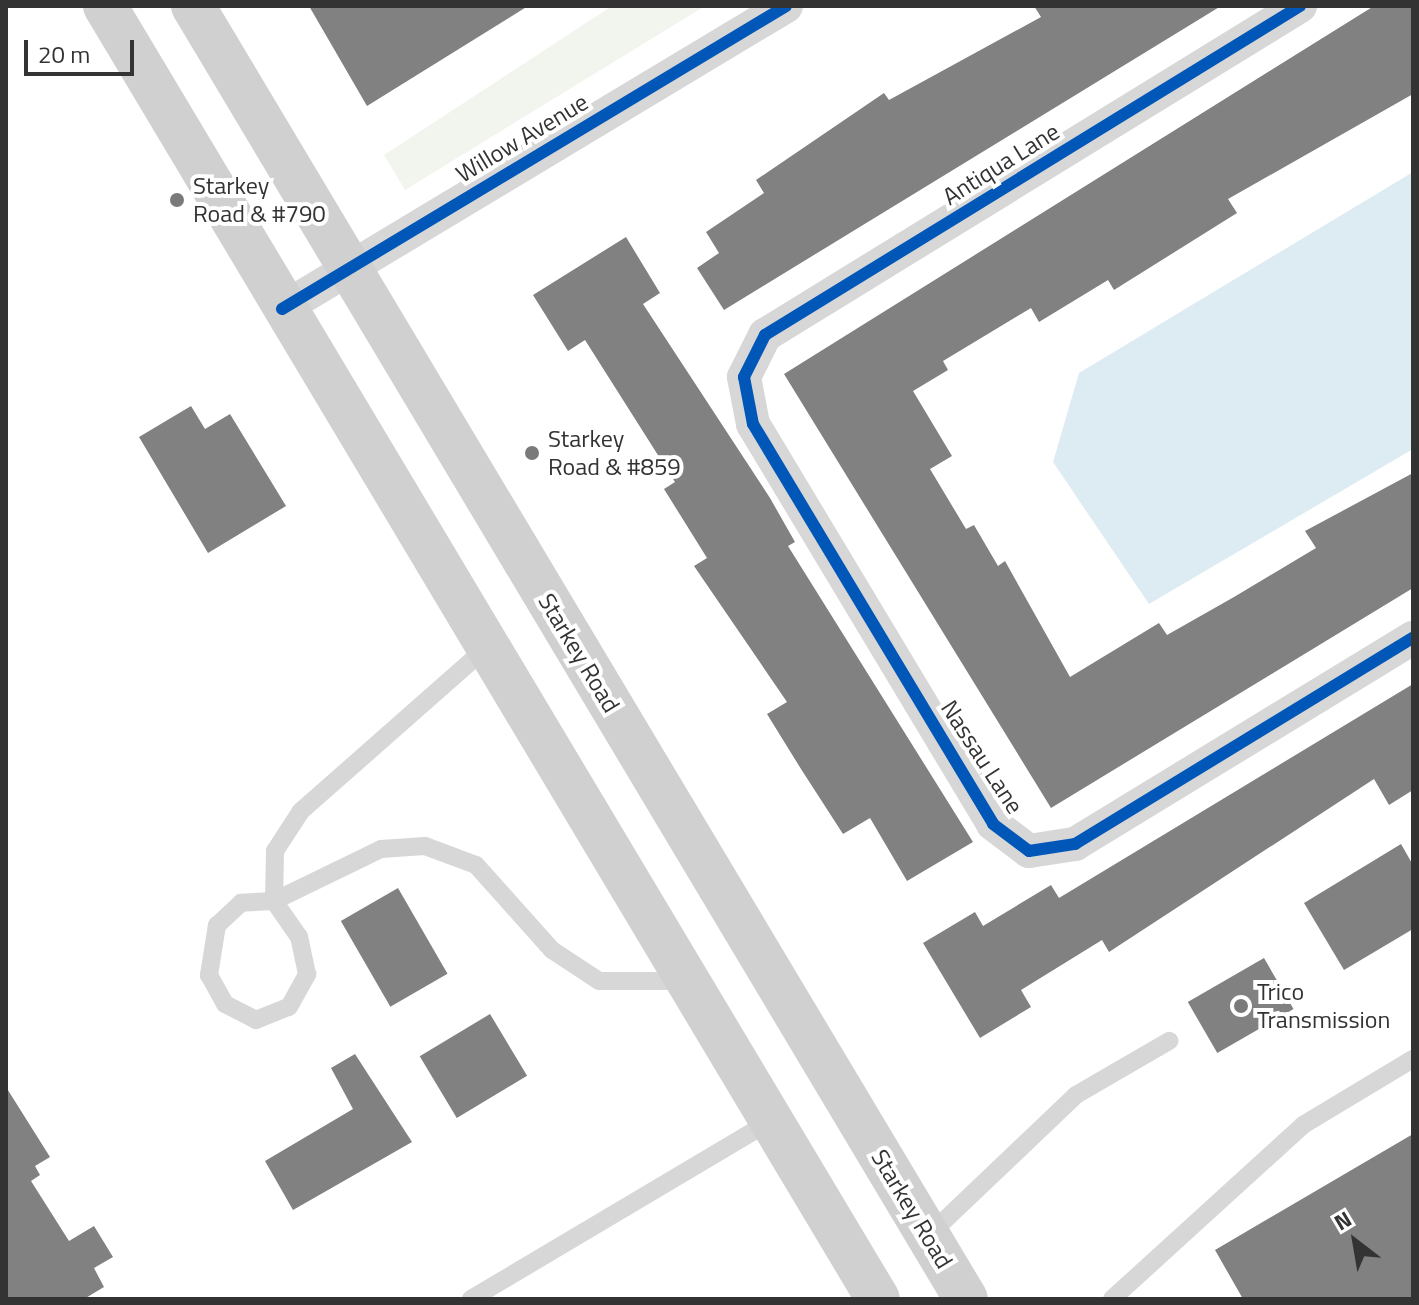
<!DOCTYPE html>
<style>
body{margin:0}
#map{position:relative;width:1419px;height:1305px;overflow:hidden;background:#fff;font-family:"Titillium Web",sans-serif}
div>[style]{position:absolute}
.green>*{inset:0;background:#f1f5ed}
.water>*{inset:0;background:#ddebf3}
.building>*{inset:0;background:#818181;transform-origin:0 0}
.service>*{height:18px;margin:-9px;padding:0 9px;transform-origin:9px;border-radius:9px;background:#d7d7d7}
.minor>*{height:34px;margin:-17px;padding:0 17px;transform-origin:17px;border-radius:17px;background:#d7d7d7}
.secondary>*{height:44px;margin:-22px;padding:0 22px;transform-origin:22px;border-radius:22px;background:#d0d0d0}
.cycleway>*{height:12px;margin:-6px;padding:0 6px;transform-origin:6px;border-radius:6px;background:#0057b8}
.dots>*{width:22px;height:22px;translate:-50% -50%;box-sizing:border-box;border:4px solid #fff;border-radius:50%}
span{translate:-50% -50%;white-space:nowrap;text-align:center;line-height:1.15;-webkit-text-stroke:8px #fff;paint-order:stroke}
.street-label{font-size:24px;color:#333}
.poi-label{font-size:24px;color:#333}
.left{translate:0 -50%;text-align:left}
.frame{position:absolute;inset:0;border:8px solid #333;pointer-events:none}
.north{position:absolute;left:1315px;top:1201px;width:80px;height:80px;-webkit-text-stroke:6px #fff;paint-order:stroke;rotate:329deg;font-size:22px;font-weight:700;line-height:32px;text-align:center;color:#333}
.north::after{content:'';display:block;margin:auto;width:28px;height:36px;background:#333;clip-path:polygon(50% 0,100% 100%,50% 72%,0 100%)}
.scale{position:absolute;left:24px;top:40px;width:110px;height:36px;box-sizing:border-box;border:4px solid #333;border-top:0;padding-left:10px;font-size:24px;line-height:28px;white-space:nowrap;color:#333;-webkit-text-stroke:6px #fff;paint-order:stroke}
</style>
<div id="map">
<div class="green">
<i style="clip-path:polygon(612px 6px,705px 6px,405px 190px,384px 155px)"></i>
</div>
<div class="water">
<i style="clip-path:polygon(1413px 172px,1413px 449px,1149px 604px,1053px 462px,1079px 373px)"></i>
</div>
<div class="building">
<i style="clip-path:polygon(309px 6px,528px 6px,367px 106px)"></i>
<i style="clip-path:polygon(1034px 6px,1221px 6px,724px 310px,697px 268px,719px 253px,706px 232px,764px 193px,756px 180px,884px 93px,889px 100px,1041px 17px)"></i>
<i style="clip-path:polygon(1374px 6px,1413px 6px,1413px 94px,1228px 199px,1237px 213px,1114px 290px,1108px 280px,1039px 322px,1031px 308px,943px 361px,948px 370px,913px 391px,952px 456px,930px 469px,966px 529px,974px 525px,998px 566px,1005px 561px,1070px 677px,1159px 623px,1167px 635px,1234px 597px,1316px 548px,1305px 531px,1413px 473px,1413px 588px,1051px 808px,784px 374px)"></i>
<i style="clip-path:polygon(626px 237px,660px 293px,643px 304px,770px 498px,795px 542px,788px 546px,973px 842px,907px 881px,870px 818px,843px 834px,801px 769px,767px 714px,787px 702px,694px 566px,707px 558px,664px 489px,675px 482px,585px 340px,568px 351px,533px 295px)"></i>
<i style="clip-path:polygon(191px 406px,205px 429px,230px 414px,286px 506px,208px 553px,139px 437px)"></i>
<i style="clip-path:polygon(1413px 684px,1413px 790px,1389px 805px,1374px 779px,1109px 952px,1102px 940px,1021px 990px,1031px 1007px,980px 1038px,923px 943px,975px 912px,983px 926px,1051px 885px,1059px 898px)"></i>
<i style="clip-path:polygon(1401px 844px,1413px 865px,1413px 929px,1344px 970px,1304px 903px)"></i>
<i style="left:398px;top:888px;width:99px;height:66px;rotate:60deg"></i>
<i style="left:1264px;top:958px;width:59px;height:88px;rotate:60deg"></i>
<i style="left:490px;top:1014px;width:72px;height:82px;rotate:59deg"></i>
<i style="clip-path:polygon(355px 1054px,412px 1142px,293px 1210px,265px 1161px,353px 1109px,331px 1068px)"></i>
<i style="clip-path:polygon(6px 1087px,50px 1157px,35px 1166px,40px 1175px,31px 1181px,69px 1241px,94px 1226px,113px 1257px,94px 1268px,104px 1287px,84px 1299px,6px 1299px)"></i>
<i style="clip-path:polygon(1413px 1134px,1413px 1299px,1243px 1299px,1215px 1250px)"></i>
</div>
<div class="service">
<i style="left:486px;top:648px;width:247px;rotate:138.6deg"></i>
<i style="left:301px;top:811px;width:48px;rotate:123deg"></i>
<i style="left:275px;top:851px;width:50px;rotate:91.1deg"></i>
<i style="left:274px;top:901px;width:33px;rotate:177deg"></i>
<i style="left:241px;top:903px;width:33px;rotate:137deg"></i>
<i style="left:217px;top:925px;width:51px;rotate:99.1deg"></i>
<i style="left:209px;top:975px;width:33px;rotate:61deg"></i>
<i style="left:225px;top:1004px;width:35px;rotate:27deg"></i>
<i style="left:256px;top:1020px;width:35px;rotate:-22deg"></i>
<i style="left:289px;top:1007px;width:38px;rotate:-61deg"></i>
<i style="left:307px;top:974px;width:38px;rotate:-102deg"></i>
<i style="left:299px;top:937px;width:44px;rotate:-124.8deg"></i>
<i style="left:274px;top:901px;width:119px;rotate:-25.9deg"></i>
<i style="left:381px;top:849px;width:44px;rotate:-3.9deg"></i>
<i style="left:425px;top:846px;width:54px;rotate:20.4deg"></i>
<i style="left:476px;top:865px;width:114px;rotate:48.2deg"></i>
<i style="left:552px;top:950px;width:56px;rotate:33.4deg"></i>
<i style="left:599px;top:981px;width:88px"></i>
<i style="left:928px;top:1236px;width:204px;rotate:-43.6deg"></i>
<i style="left:1076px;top:1095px;width:108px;rotate:-30.1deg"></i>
<i style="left:471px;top:1299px;width:349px;rotate:-30.7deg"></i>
<i style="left:1112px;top:1299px;width:258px;rotate:-42.3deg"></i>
<i style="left:1303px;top:1125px;width:128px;rotate:-31deg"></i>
</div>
<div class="minor">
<i style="left:1300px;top:6px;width:628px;rotate:148.41deg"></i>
<i style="left:765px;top:335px;width:47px;rotate:116.6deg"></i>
<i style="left:744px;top:377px;width:48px;rotate:79.2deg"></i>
<i style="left:753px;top:424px;width:466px;rotate:59deg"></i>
<i style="left:993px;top:824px;width:45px;rotate:36.9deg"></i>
<i style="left:1029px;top:851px;width:47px;rotate:-8.7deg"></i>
<i style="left:1075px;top:844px;width:396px;rotate:-31.4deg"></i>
<i style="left:282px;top:309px;width:588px;rotate:-31.01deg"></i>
</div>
<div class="secondary">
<i style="left:105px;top:6px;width:1506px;rotate:59.13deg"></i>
<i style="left:193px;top:6px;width:1506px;rotate:59.13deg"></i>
</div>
<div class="cycleway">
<i style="left:1300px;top:6px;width:628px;rotate:148.41deg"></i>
<i style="left:765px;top:335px;width:47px;rotate:116.6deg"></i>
<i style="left:744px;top:377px;width:48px;rotate:79.2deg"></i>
<i style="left:753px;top:424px;width:466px;rotate:59deg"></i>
<i style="left:993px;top:824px;width:45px;rotate:36.9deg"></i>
<i style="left:1029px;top:851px;width:47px;rotate:-8.7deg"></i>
<i style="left:1075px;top:844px;width:396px;rotate:-31.4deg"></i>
<i style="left:282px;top:309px;width:588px;rotate:-31.01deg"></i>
</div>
<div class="dots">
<i style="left:177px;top:200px;background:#7a7a7a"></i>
<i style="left:532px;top:453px;background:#7a7a7a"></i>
<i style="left:1241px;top:1006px;background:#7a7a7a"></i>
</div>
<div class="street-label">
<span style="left:522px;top:138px;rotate:-31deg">Willow Avenue</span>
<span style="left:1001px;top:164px;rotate:-32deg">Antiqua Lane</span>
<span style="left:579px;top:653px;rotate:59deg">Starkey Road</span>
<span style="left:982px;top:757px;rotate:57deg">Nassau Lane</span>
<span style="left:912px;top:1209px;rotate:59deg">Starkey Road</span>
</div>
<div class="poi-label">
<span class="left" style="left:193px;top:200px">Starkey<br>Road &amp; #790</span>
<span class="left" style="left:548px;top:453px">Starkey<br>Road &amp; #859</span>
<span class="left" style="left:1257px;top:1006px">Trico<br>Transmission</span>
</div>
<div class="frame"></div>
<div class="north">N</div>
<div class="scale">20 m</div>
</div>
